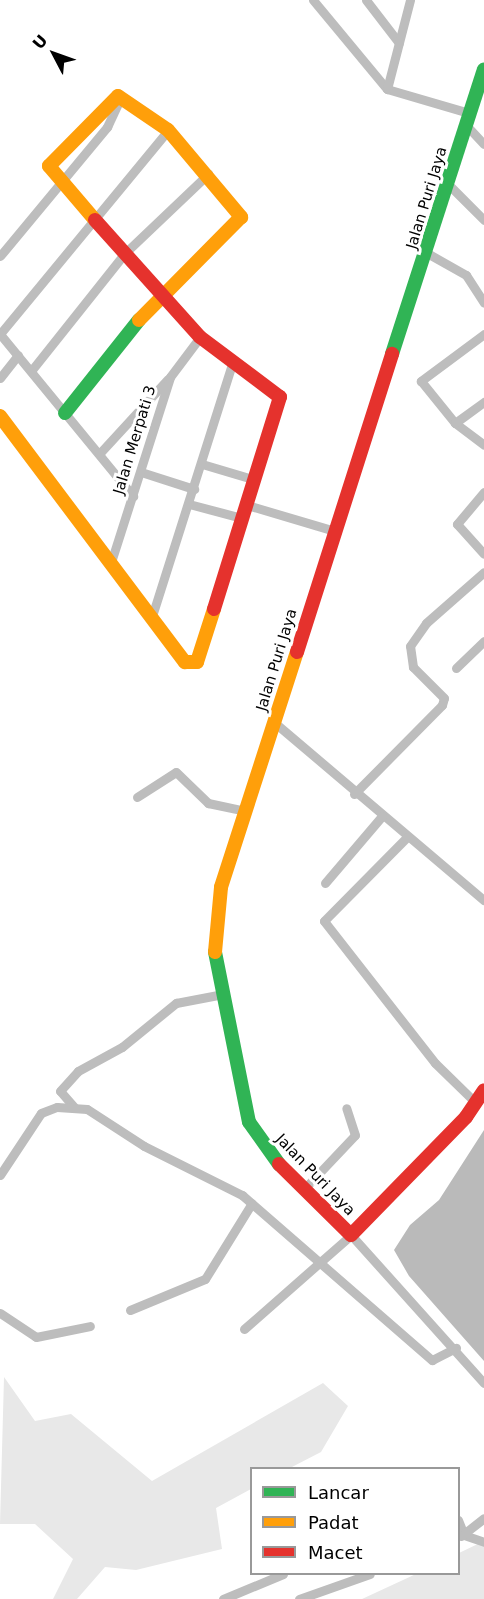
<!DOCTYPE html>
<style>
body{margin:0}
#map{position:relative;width:484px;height:1599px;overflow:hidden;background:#fff;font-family:"DejaVu Sans",sans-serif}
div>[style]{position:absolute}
.green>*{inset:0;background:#e8e8e8}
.water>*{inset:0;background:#bababa}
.street>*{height:9px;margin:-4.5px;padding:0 4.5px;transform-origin:4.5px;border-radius:4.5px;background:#bdbdbd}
.fast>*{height:14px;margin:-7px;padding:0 7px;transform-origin:7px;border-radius:7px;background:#30b455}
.slow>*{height:14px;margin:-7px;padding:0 7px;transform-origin:7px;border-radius:7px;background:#ff9f0a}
.jam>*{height:14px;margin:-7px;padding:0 7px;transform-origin:7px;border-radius:7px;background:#e5322d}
span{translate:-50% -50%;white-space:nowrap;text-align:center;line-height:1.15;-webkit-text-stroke:6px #fff;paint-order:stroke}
.street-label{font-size:15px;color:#000}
.legend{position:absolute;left:250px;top:1467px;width:210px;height:108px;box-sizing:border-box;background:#fff;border:2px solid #999;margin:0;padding:8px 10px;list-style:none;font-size:18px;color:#000}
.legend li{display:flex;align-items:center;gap:12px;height:30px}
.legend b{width:30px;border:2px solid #999}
.north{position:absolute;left:24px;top:24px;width:60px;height:60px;-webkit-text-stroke:4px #fff;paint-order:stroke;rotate:311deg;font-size:16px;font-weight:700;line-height:24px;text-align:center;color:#000}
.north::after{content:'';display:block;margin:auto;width:21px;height:27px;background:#000;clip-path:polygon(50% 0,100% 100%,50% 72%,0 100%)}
</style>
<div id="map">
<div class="green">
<i style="clip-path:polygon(4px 1377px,35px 1421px,71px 1414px,152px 1481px,323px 1383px,348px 1406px,321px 1452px,290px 1468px,252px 1468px,251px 1489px,216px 1508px,222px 1549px,136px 1570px,105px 1567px,77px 1599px,53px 1599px,73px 1559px,35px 1524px,0 1524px)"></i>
<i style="clip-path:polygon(484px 1541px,484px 1599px,362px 1599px,416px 1574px,458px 1574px,459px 1553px)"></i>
</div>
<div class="water">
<i style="clip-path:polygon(484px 1130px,484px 1361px,409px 1276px,394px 1250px,410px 1225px,439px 1200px)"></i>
</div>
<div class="street">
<i style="left:313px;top:0;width:116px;rotate:50.3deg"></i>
<i style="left:387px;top:89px;width:85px;rotate:16.3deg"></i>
<i style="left:366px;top:0;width:54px;rotate:52.5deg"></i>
<i style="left:387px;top:89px;width:92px;rotate:-75.5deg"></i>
<i style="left:466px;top:125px;width:26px;rotate:47deg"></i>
<i style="left:450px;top:186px;width:48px;rotate:45deg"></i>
<i style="left:427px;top:253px;width:45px;rotate:29.4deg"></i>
<i style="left:466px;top:275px;width:33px;rotate:57deg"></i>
<i style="left:0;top:256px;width:168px;rotate:-50.3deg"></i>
<i style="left:107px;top:127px;width:33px;rotate:-65deg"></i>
<i style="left:0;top:334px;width:264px;rotate:-50.5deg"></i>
<i style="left:0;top:334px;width:210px;rotate:50.6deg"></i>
<i style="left:484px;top:334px;width:79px;rotate:143.3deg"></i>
<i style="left:421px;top:381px;width:54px;rotate:51deg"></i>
<i style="left:455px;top:423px;width:36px;rotate:37deg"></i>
<i style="left:31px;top:371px;width:151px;rotate:-51.5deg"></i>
<i style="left:125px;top:253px;width:115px;rotate:-43.6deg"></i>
<i style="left:0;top:378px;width:29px;rotate:-52deg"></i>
<i style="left:455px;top:423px;width:36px;rotate:-36deg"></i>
<i style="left:99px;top:454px;width:102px;rotate:-47.4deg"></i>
<i style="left:202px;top:464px;width:56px;rotate:16.5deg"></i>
<i style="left:141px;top:472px;width:56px;rotate:17.8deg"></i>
<i style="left:484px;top:492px;width:42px;rotate:130.2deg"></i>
<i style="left:457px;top:524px;width:40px;rotate:48deg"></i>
<i style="left:189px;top:504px;width:55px;rotate:14.8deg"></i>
<i style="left:247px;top:505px;width:92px;rotate:16.5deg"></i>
<i style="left:112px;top:559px;width:191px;rotate:-72.3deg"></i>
<i style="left:170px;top:377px;width:50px;rotate:-53.1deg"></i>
<i style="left:153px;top:613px;width:264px;rotate:-72.4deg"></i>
<i style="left:456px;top:668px;width:39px;rotate:-44deg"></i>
<i style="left:275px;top:723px;width:274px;rotate:40.3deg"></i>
<i style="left:354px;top:794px;width:125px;rotate:-45.3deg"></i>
<i style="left:442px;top:705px;width:7px;rotate:-74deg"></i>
<i style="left:444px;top:698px;width:44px;rotate:-135deg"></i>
<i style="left:413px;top:667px;width:21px;rotate:-98deg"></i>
<i style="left:410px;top:646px;width:28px;rotate:-55deg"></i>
<i style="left:426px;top:623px;width:77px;rotate:-41.3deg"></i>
<i style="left:137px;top:797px;width:46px;rotate:-32.7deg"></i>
<i style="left:176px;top:772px;width:45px;rotate:44.1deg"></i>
<i style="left:208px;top:803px;width:38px;rotate:12deg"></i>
<i style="left:407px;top:837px;width:118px;rotate:134.7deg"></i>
<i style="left:324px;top:921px;width:180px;rotate:52deg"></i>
<i style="left:435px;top:1063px;width:56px;rotate:44.3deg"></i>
<i style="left:325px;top:883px;width:88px;rotate:-49.6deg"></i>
<i style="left:74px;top:1107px;width:21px;rotate:-131deg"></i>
<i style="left:60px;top:1091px;width:27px;rotate:-48deg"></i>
<i style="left:78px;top:1071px;width:50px;rotate:-28.6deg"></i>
<i style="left:122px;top:1047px;width:70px;rotate:-39.2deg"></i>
<i style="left:176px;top:1003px;width:48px;rotate:-10.8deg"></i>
<i style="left:0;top:1175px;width:74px;rotate:-56.5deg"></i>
<i style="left:41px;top:1113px;width:17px;rotate:-21deg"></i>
<i style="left:57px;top:1107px;width:30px;rotate:4deg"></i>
<i style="left:87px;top:1109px;width:68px;rotate:33deg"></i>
<i style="left:144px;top:1146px;width:110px;rotate:26.6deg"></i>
<i style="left:242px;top:1195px;width:252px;rotate:41deg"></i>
<i style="left:432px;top:1360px;width:27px;rotate:-27deg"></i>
<i style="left:304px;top:1189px;width:74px;rotate:-46.6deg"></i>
<i style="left:355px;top:1135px;width:28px;rotate:-108deg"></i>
<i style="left:130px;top:1310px;width:81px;rotate:-22.5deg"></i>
<i style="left:205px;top:1279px;width:89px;rotate:-58.3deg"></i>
<i style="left:0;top:1313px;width:43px;rotate:33.7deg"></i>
<i style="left:36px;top:1337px;width:55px;rotate:-11.5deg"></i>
<i style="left:244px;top:1329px;width:142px;rotate:-41.3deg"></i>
<i style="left:351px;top:1235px;width:199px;rotate:48.1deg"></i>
<i style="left:458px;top:1520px;width:16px;rotate:68deg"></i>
<i style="left:464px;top:1535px;width:21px;rotate:19deg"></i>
<i style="left:461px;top:1536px;width:29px;rotate:-38deg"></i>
<i style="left:223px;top:1599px;width:65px;rotate:-22.6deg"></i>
<i style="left:299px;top:1599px;width:75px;rotate:-19.4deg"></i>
</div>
<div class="fast">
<i style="left:392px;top:354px;width:299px;rotate:-72.1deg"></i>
<i style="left:65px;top:413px;width:119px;rotate:-51.5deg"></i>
<i style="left:215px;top:952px;width:173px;rotate:78.7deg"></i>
<i style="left:249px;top:1122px;width:52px;rotate:54.5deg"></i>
</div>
<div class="slow">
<i style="left:95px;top:220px;width:71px;rotate:-130.4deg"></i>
<i style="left:49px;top:166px;width:98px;rotate:-45.4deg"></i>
<i style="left:118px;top:96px;width:60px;rotate:34.2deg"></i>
<i style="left:168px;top:130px;width:114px;rotate:50deg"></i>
<i style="left:241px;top:217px;width:145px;rotate:134.7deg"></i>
<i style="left:0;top:416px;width:308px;rotate:53.1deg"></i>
<i style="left:185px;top:662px;width:12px"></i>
<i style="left:197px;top:662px;width:56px;rotate:-72.2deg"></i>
<i style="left:215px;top:952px;width:65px;rotate:-84.7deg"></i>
<i style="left:221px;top:887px;width:247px;rotate:-72.1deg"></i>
</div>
<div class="jam">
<i style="left:95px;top:220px;width:157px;rotate:48.1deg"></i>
<i style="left:200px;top:337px;width:100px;rotate:36.9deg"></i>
<i style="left:280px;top:397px;width:222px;rotate:107.3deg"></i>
<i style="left:297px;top:652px;width:313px;rotate:-72.3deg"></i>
<i style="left:279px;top:1164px;width:101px;rotate:44.6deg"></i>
<i style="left:351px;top:1235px;width:165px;rotate:-45.7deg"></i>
<i style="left:466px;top:1117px;width:32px;rotate:-56deg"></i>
</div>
<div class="street-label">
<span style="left:427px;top:198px;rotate:-73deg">Jalan Puri Jaya</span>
<span style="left:135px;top:440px;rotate:-73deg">Jalan Merpati 3</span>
<span style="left:277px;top:660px;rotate:-73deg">Jalan Puri Jaya</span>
<span style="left:315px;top:1175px;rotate:46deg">Jalan Puri Jaya</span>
</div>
<ul class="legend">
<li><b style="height:8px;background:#30b455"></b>Lancar</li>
<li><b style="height:8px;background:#ff9f0a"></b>Padat</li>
<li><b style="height:8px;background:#e5322d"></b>Macet</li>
</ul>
<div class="north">U</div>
</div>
